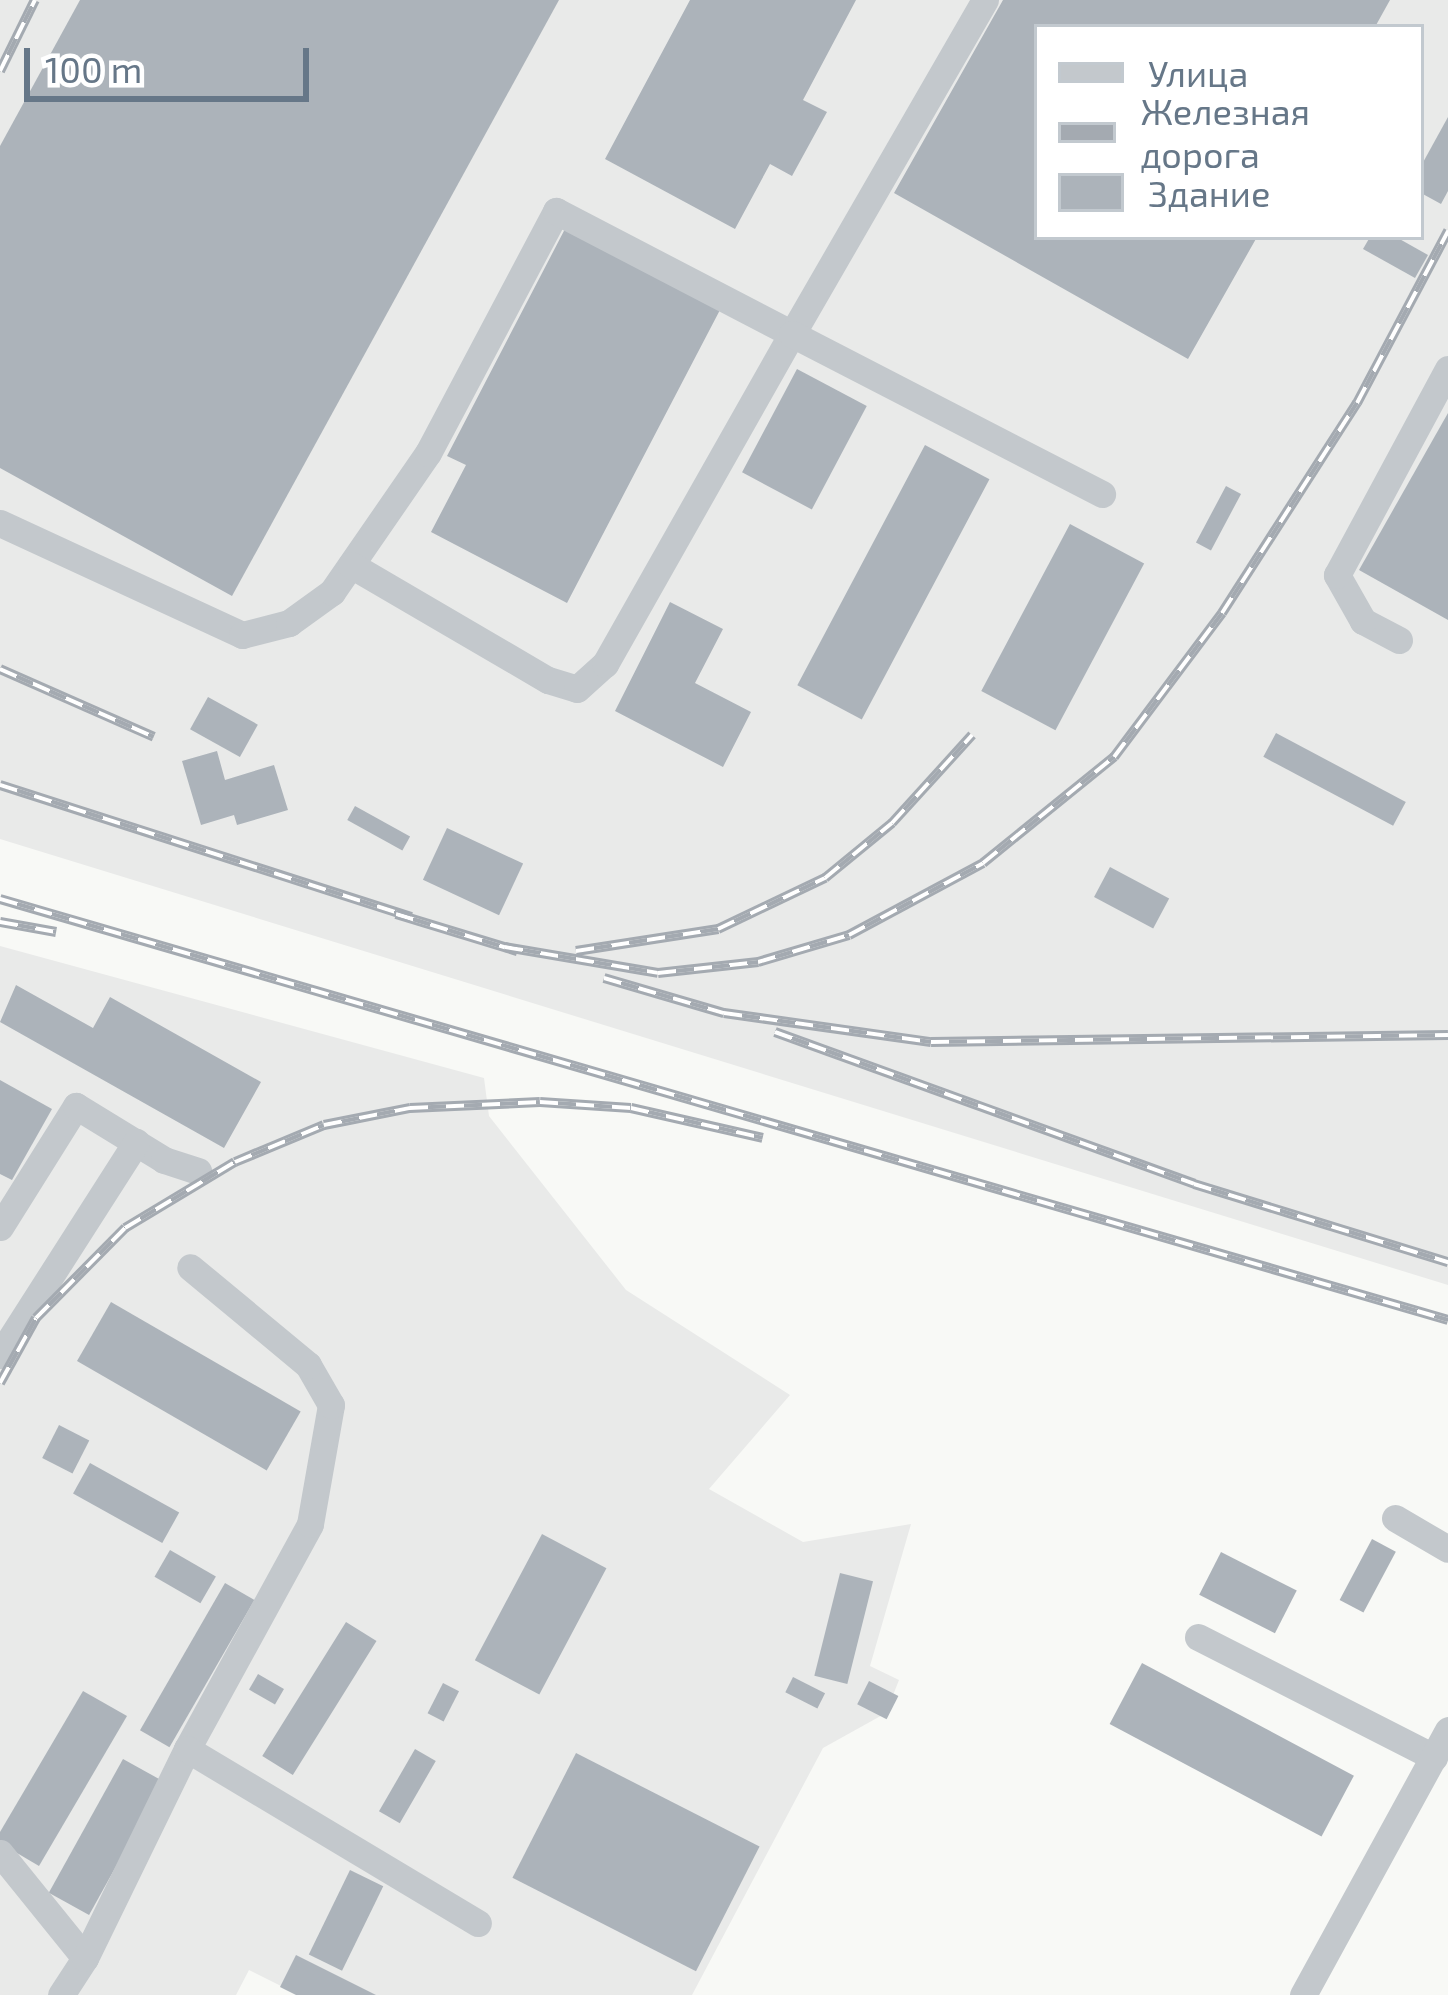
<!DOCTYPE html>
<meta charset="utf-8">
<style>
body{margin:0}
#map{position:relative;width:1448px;height:1995px;overflow:hidden;background:#f8f9f6;font-family:"Exo 2",sans-serif}
div>[style]{position:absolute}
.built>*{inset:0;background:#e9eae9}
.building>*{inset:0;background:#acb3ba;transform-origin:0 0}
.minor>*{height:27px;margin:-13.5px;padding:0 13.5px;transform-origin:13.5px;border-radius:13.5px;background:#c3c8cc}
.rail>*{height:10px;margin-top:-5px;transform-origin:0;background:repeating-linear-gradient(90deg,#fff 0 18px,#a4aab1 0 36px);box-sizing:border-box;border-block:3px solid #a4aab1}
span{translate:-50% -50%;white-space:nowrap;text-align:center;line-height:1.15;-webkit-text-stroke:12px #fff;paint-order:stroke}
.legend{position:absolute;left:1034px;top:24px;width:390px;height:216px;box-sizing:border-box;background:#fff;border:3px solid #c2c9cf;margin:0;padding:15px 21px;list-style:none;font-size:36px;color:#678}
.legend li{display:flex;align-items:center;gap:24px;height:60px}
.legend b{width:60px;border:3px solid #c2c9cf}
.scale{position:absolute;left:24px;top:48px;width:285px;height:54px;box-sizing:border-box;border:6px solid #678;border-top:0;padding-left:15px;font-size:36px;line-height:42px;white-space:nowrap;color:#678;-webkit-text-stroke:9px #fff;paint-order:stroke}
</style>
<div id="map">
<div class="built">
<i style="clip-path:polygon(evenodd,0 0,1448px 0,1448px 1285px,0 839px,0 0,1037px 27px,1421px 27px,1421px 237px,1037px 237px,1037px 27px)"></i>
<i style="clip-path:polygon(0 946px,484px 1078px,489px 1116px,626px 1290px,790px 1395px,709px 1489px,803px 1542px,911px 1524px,870px 1666px,899px 1680px,886px 1713px,823px 1748px,692px 1995px,299px 1995px,249px 1970px,236px 1995px,0 1995px)"></i>
</div>
<div class="building">
<i style="clip-path:polygon(80px 0,559px 0,232px 596px,0 468px,0 146px)"></i>
<i style="clip-path:polygon(690px 0,856px 0,803px 100px,827px 112px,792px 176px,770px 164px,735px 229px,605px 159px)"></i>
<i style="clip-path:polygon(1003px 0,1390px 0,1375px 27px,1037px 27px,1037px 237px,1257px 237px,1188px 359px,894px 193px)"></i>
<i style="clip-path:polygon(1448px 117px,1448px 191px,1441px 204px,1421px 193px,1421px 166px)"></i>
<i style="clip-path:polygon(566px 227px,721px 308px,567px 603px,431px 532px,466px 465px,447px 456px)"></i>
<i style="clip-path:polygon(1370px 237px,1396px 237px,1428px 255px,1415px 278px,1363px 249px)"></i>
<i style="left:797px;top:369px;width:79px;height:117px;rotate:28deg"></i>
<i style="clip-path:polygon(1448px 413px,1448px 620px,1359px 570px)"></i>
<i style="left:925px;top:445px;width:73px;height:272px;rotate:28deg"></i>
<i style="left:1226px;top:486px;width:17px;height:64px;rotate:28deg"></i>
<i style="left:1070px;top:524px;width:84px;height:189px;rotate:28deg"></i>
<i style="clip-path:polygon(670px 602px,723px 629px,695px 683px,751px 712px,723px 767px,615px 711px)"></i>
<i style="left:208px;top:697px;width:57px;height:37px;rotate:29deg"></i>
<i style="left:1276px;top:733px;width:147px;height:27px;rotate:28deg"></i>
<i style="clip-path:polygon(217px 751px,225px 780px,274px 765px,288px 810px,237px 825px,234px 815px,201px 825px,182px 761px)"></i>
<i style="left:355px;top:806px;width:63px;height:16px;rotate:29deg"></i>
<i style="left:447px;top:828px;width:84px;height:57px;rotate:25deg"></i>
<i style="left:1110px;top:867px;width:67px;height:34px;rotate:28deg"></i>
<i style="clip-path:polygon(16px 985px,93px 1028px,110px 997px,261px 1082px,224px 1148px,0 1022px)"></i>
<i style="clip-path:polygon(0 1080px,52px 1109px,12px 1180px,0 1174px)"></i>
<i style="left:111px;top:1302px;width:219px;height:68px;rotate:30deg"></i>
<i style="left:59px;top:1425px;width:34px;height:37px;rotate:27deg"></i>
<i style="left:90px;top:1463px;width:102px;height:35px;rotate:29deg"></i>
<i style="left:542px;top:1534px;width:73px;height:143px;rotate:28deg"></i>
<i style="left:1372px;top:1539px;width:27px;height:69px;rotate:28deg"></i>
<i style="left:170px;top:1550px;width:53px;height:31px;rotate:30deg"></i>
<i style="left:1221px;top:1552px;width:85px;height:48px;rotate:27deg"></i>
<i style="left:840px;top:1573px;width:34px;height:106px;rotate:14deg"></i>
<i style="left:225px;top:1583px;width:34px;height:170px;rotate:30deg"></i>
<i style="left:346px;top:1622px;width:36px;height:158px;rotate:32deg"></i>
<i style="left:1142px;top:1663px;width:240px;height:69px;rotate:28deg"></i>
<i style="left:258px;top:1674px;width:30px;height:18px;rotate:30deg"></i>
<i style="left:793px;top:1677px;width:36px;height:17px;rotate:27deg"></i>
<i style="left:869px;top:1681px;width:33px;height:26px;rotate:27deg"></i>
<i style="left:443px;top:1683px;width:18px;height:34px;rotate:27deg"></i>
<i style="clip-path:polygon(83px 1691px,127px 1716px,39px 1866px,0 1843px,0 1832px)"></i>
<i style="left:415px;top:1749px;width:24px;height:72px;rotate:30deg"></i>
<i style="left:576px;top:1753px;width:206px;height:140px;rotate:27deg"></i>
<i style="left:123px;top:1759px;width:46px;height:153px;rotate:29deg"></i>
<i style="left:350px;top:1870px;width:37px;height:94px;rotate:26deg"></i>
<i style="clip-path:polygon(296px 1955px,376px 1995px,296px 1995px,280px 1987px)"></i>
</div>
<div class="minor">
<i style="left:0;top:523px;width:267px;rotate:24.8deg"></i>
<i style="left:242px;top:635px;width:49px;rotate:-14.3deg"></i>
<i style="left:289px;top:623px;width:53px;rotate:-35.8deg"></i>
<i style="left:332px;top:592px;width:169px;rotate:-55.4deg"></i>
<i style="left:428px;top:453px;width:274px;rotate:-62.1deg"></i>
<i style="left:556px;top:211px;width:266px;rotate:27.5deg"></i>
<i style="left:792px;top:334px;width:386px;rotate:-60deg"></i>
<i style="left:351px;top:565px;width:228px;rotate:30.3deg"></i>
<i style="left:548px;top:680px;width:30px;rotate:17deg"></i>
<i style="left:577px;top:689px;width:38px;rotate:-42deg"></i>
<i style="left:605px;top:664px;width:379px;rotate:-60.5deg"></i>
<i style="left:792px;top:334px;width:349px;rotate:27.3deg"></i>
<i style="left:1399px;top:640px;width:41px;rotate:-152.2deg"></i>
<i style="left:1363px;top:621px;width:53px;rotate:-119.5deg"></i>
<i style="left:1337px;top:575px;width:234px;rotate:-61.7deg"></i>
<i style="left:0;top:1227px;width:143px;rotate:-57.9deg"></i>
<i style="left:76px;top:1106px;width:103px;rotate:31.5deg"></i>
<i style="left:164px;top:1160px;width:36px;rotate:18deg"></i>
<i style="left:0;top:1355px;width:253px;rotate:-57.4deg"></i>
<i style="left:1395px;top:1518px;width:61px;rotate:30.3deg"></i>
<i style="left:1198px;top:1637px;width:265px;rotate:27deg"></i>
<i style="left:187px;top:1749px;width:256px;rotate:-61.3deg"></i>
<i style="left:310px;top:1524px;width:121px;rotate:-80deg"></i>
<i style="left:331px;top:1405px;width:46px;rotate:-119.9deg"></i>
<i style="left:308px;top:1365px;width:153px;rotate:-140.3deg"></i>
<i style="left:0;top:1853px;width:135px;rotate:51deg"></i>
<i style="left:85px;top:1958px;width:44px;rotate:123deg"></i>
<i style="left:85px;top:1958px;width:233px;rotate:-64deg"></i>
<i style="left:187px;top:1749px;width:339px;rotate:30.9deg"></i>
<i style="left:1303px;top:1995px;width:302px;rotate:-61.3deg"></i>
</div>
<div class="rail">
<i style="left:0;top:71px;width:79px;rotate:-63.8deg"></i>
<i style="left:0;top:669px;width:168px;rotate:23.8deg"></i>
<i style="left:0;top:785px;width:432px;rotate:17.8deg"></i>
<i style="left:0;top:899px;width:1508px;rotate:16.21deg"></i>
<i style="left:396px;top:914px;width:127px;rotate:17deg"></i>
<i style="left:0;top:922px;width:57px;rotate:10.1deg"></i>
<i style="left:505px;top:947px;width:155px;rotate:9.6deg"></i>
<i style="left:658px;top:973px;width:101px;rotate:-6.3deg"></i>
<i style="left:758px;top:962px;width:95px;rotate:-16.5deg"></i>
<i style="left:849px;top:935px;width:152px;rotate:-28.2deg"></i>
<i style="left:983px;top:863px;width:169px;rotate:-39deg"></i>
<i style="left:1114px;top:757px;width:180px;rotate:-53.1deg"></i>
<i style="left:1222px;top:613px;width:250px;rotate:-57.3deg"></i>
<i style="left:1357px;top:403px;width:195px;rotate:-62.1deg"></i>
<i style="left:576px;top:951px;width:144px;rotate:-8.8deg"></i>
<i style="left:718px;top:929px;width:119px;rotate:-25.5deg"></i>
<i style="left:825px;top:878px;width:87px;rotate:-39.4deg"></i>
<i style="left:892px;top:823px;width:119px;rotate:-47.7deg"></i>
<i style="left:604px;top:978px;width:125px;rotate:16.3deg"></i>
<i style="left:724px;top:1013px;width:209px;rotate:8deg"></i>
<i style="left:931px;top:1042px;width:517px;rotate:-0.78deg"></i>
<i style="left:775px;top:1032px;width:446px;rotate:19.9deg"></i>
<i style="left:1194px;top:1184px;width:266px;rotate:17.1deg"></i>
<i style="left:0;top:1383px;width:74px;rotate:-61deg"></i>
<i style="left:36px;top:1318px;width:127px;rotate:-45.3deg"></i>
<i style="left:125px;top:1228px;width:128px;rotate:-31deg"></i>
<i style="left:235px;top:1162px;width:96px;rotate:-22.6deg"></i>
<i style="left:324px;top:1125px;width:88px;rotate:-11.2deg"></i>
<i style="left:410px;top:1108px;width:130px;rotate:-2.6deg"></i>
<i style="left:540px;top:1102px;width:91px;rotate:3.8deg"></i>
<i style="left:631px;top:1108px;width:135px;rotate:12.8deg"></i>
</div>
<ul class="legend">
<li><b style="height:15px;background:#c3c8cc"></b>Улица</li>
<li><b style="height:15px;background:#a4aab1"></b>Железная дорога</li>
<li><b style="height:33px;background:#acb3ba"></b>Здание</li>
</ul>
<div class="scale">100 m</div>
</div>
